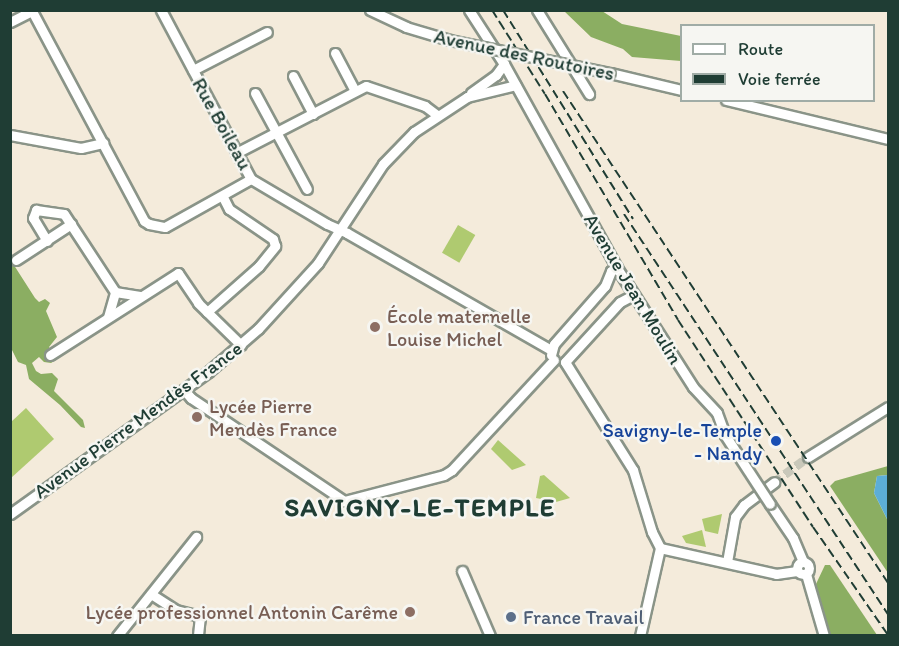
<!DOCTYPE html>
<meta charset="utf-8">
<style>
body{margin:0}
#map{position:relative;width:899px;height:646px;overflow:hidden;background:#f4ebdb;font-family:Itim,sans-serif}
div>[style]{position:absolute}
.green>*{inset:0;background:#afca70;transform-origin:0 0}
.forest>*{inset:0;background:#8bae62}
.water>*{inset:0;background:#5caed7}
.minor-tunnel>*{height:9px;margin-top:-4.5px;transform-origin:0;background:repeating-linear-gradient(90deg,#c9c8ba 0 9px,transparent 0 13.5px)}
.roads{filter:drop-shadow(2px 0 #8a9488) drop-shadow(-2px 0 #8a9488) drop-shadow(0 2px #8a9488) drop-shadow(0 -2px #8a9488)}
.minor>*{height:9px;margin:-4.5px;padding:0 4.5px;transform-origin:4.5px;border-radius:4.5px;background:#fff}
.minor>.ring{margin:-4.5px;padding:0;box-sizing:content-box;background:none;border:9px solid #fff;border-radius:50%}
.rail>*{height:2px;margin-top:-1px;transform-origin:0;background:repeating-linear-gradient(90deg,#1f3d34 0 9px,transparent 0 13.5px)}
.bridges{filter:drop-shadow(2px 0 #8a9488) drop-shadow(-2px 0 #8a9488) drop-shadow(0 2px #8a9488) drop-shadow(0 -2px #8a9488)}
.minor-bridge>*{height:9px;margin:-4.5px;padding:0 4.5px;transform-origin:4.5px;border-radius:4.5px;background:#fff}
.dots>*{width:16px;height:16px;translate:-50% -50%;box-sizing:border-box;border:3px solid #f6f6f2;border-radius:50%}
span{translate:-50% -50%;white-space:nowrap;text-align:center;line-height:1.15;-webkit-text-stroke:5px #f6f6f2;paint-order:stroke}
.street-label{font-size:20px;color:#1f3d34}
.education-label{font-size:20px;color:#785e54}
.left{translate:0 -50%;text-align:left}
.right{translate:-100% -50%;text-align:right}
.transit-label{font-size:20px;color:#164399}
.service-label{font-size:20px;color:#4e5e75}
.district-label{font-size:26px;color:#1f3d34;font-weight:700;letter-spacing:1.5px}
.frame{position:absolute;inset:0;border:12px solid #1f3d34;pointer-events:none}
.legend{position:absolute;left:680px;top:24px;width:195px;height:78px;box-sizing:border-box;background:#f6f6f2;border:2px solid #a0aca6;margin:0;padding:8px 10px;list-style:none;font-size:18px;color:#1f3d34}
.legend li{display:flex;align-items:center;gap:12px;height:30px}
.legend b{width:30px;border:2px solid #a0aca6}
</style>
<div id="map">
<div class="green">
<i style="left:458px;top:225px;width:20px;height:32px;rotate:30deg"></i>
<i style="clip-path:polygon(26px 408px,54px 439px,11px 478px,11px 422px)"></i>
<i style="clip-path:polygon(498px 440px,526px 465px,512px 470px,491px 449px)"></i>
<i style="clip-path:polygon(544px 475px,570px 498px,556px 502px,536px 498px,540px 476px)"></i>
<i style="clip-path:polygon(722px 514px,718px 534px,705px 531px,702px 519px)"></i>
<i style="clip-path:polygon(702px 530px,706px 547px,686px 543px,682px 536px)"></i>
</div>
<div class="forest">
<i style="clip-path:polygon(564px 11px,602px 11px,622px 24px,681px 36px,681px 61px,632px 57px,623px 49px,591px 37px)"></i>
<i style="clip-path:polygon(10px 259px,35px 298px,39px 302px,45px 299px,50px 303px,46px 311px,57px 337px,49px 347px,56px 360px,51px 363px,44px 362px,39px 357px,32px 363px,36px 371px,41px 374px,52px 373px,58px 379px,54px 391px,83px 420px,85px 428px,81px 427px,60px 405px,29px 379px,26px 365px,18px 362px,11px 348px)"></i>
<i style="clip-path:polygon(888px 466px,888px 475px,877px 476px,874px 493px,888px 521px,888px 573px,830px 486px,835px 481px)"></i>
<i style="clip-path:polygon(825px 565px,830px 565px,877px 635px,828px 635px,816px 584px)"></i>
</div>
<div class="water">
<i style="clip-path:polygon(888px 475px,888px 521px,874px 493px,877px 476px)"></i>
</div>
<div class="minor-tunnel">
<i style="left:774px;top:482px;width:42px;rotate:-36.3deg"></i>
</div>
<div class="roads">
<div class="minor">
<i style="left:161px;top:10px;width:191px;rotate:62deg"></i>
<i style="left:251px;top:179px;width:88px;rotate:30.6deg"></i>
<i style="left:327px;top:224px;width:22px;rotate:24deg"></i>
<i style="left:347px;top:233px;width:235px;rotate:29.8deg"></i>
<i style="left:370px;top:10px;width:40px;rotate:25deg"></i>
<i style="left:406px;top:27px;width:46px;rotate:16.5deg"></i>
<i style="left:469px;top:10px;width:64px;rotate:57.1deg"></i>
<i style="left:504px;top:64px;width:233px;rotate:61deg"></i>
<i style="left:617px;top:268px;width:141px;rotate:57.4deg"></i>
<i style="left:693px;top:387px;width:35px;rotate:47deg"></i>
<i style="left:717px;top:413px;width:23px;rotate:70deg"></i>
<i style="left:537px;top:10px;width:99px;rotate:58.2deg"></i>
<i style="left:10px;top:22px;width:25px;rotate:-27deg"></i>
<i style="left:32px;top:11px;width:238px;rotate:61.9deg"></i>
<i style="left:144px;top:221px;width:6px;rotate:31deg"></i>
<i style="left:149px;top:224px;width:16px;rotate:11deg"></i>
<i style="left:165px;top:227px;width:98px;rotate:-29.2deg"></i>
<i style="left:335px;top:53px;width:43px;rotate:62.2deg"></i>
<i style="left:193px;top:70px;width:83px;rotate:-27.2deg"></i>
<i style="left:610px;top:73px;width:74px;rotate:13.3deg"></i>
<i style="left:293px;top:76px;width:43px;rotate:62.2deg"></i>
<i style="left:255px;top:93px;width:109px;rotate:61.6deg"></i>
<i style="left:471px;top:93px;width:31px;rotate:-36deg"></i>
<i style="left:496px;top:75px;width:14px;rotate:-54deg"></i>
<i style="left:726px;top:100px;width:167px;rotate:13.5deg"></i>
<i style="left:10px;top:135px;width:72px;rotate:10.4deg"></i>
<i style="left:81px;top:148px;width:23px;rotate:-13deg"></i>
<i style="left:236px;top:153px;width:146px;rotate:-27.3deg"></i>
<i style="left:366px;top:86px;width:62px;rotate:18.7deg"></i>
<i style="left:425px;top:106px;width:15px;rotate:37deg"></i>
<i style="left:47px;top:241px;width:27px;rotate:-121deg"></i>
<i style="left:33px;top:218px;width:9px;rotate:-69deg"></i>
<i style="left:36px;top:210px;width:28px;rotate:8deg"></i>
<i style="left:64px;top:214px;width:93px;rotate:56.8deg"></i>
<i style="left:115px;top:292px;width:25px;rotate:9deg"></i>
<i style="left:16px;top:260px;width:66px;rotate:-33.2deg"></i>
<i style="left:207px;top:312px;width:69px;rotate:-41.5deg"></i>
<i style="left:259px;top:266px;width:26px;rotate:-51deg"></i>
<i style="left:275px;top:246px;width:7px;rotate:-106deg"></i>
<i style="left:273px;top:239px;width:53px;rotate:-145.7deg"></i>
<i style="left:229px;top:209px;width:13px;rotate:-117deg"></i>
<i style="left:108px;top:317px;width:26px;rotate:-74deg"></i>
<i style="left:50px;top:355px;width:152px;rotate:-32.6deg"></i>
<i style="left:178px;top:273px;width:36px;rotate:56deg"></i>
<i style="left:198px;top:303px;width:60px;rotate:44.3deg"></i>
<i style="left:551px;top:355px;width:11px;rotate:-75deg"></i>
<i style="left:554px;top:344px;width:77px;rotate:-48.7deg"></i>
<i style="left:605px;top:286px;width:16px;rotate:-68deg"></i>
<i style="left:611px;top:271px;width:7px;rotate:-27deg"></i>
<i style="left:565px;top:362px;width:128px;rotate:57.8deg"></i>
<i style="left:633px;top:470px;width:65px;rotate:73deg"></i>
<i style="left:652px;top:532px;width:18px;rotate:63deg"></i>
<i style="left:565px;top:362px;width:81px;rotate:-47.5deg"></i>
<i style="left:620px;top:302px;width:15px;rotate:-28deg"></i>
<i style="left:184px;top:390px;width:11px;rotate:49deg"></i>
<i style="left:191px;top:398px;width:184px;rotate:33.9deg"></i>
<i style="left:344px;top:501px;width:103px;rotate:-14.6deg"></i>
<i style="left:444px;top:475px;width:9px;rotate:-32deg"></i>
<i style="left:452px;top:470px;width:150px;rotate:-47.2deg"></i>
<i style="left:808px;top:457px;width:94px;rotate:-32deg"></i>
<i style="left:770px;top:504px;width:41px;rotate:55.9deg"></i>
<i style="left:793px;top:538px;width:26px;rotate:67deg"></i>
<i style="left:10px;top:514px;width:244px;rotate:-35.6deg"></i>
<i style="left:208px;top:372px;width:66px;rotate:-40.7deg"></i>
<i style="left:258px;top:329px;width:89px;rotate:-47.7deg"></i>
<i style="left:318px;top:263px;width:118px;rotate:-56.7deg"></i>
<i style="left:383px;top:164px;width:45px;rotate:-45.9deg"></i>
<i style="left:414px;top:132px;width:64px;rotate:-33.4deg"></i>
<i style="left:467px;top:97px;width:50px;rotate:-13.8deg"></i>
<i style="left:660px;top:548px;width:119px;rotate:12.6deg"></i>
<i style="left:776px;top:574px;width:21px;rotate:-8deg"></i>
<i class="ring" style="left:797px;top:562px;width:3px;height:3px"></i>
<i style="left:727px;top:562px;width:46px;rotate:-79.9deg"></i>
<i style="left:735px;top:517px;width:15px;rotate:-53deg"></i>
<i style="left:744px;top:505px;width:38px;rotate:-37deg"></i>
<i style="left:462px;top:571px;width:71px;rotate:66.7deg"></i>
<i style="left:806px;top:574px;width:65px;rotate:73.8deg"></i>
<i style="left:151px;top:594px;width:30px;rotate:33deg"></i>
<i style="left:176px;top:610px;width:25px;rotate:14deg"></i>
<i style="left:200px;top:616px;width:20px;rotate:96deg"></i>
<i style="left:117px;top:636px;width:127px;rotate:-51.4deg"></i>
<i style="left:640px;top:636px;width:90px;rotate:-77.2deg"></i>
</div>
</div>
<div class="rail">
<i style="left:492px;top:10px;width:99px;rotate:57.8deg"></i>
<i style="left:545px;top:94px;width:262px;rotate:59.5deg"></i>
<i style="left:678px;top:320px;width:247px;rotate:56.9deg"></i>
<i style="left:813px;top:527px;width:131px;rotate:55.2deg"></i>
<i style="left:503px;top:10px;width:246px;rotate:58.1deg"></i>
<i style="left:563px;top:91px;width:590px;rotate:56.55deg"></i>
<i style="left:624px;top:214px;width:480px;rotate:56.6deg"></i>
</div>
<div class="bridges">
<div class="minor-bridge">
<i style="left:450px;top:40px;width:163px;rotate:11.7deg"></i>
<i style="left:725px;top:435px;width:82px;rotate:56.9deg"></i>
</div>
</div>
<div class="dots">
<i style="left:375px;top:327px;background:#8d6e63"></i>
<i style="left:197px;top:417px;background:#8d6e63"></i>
<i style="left:776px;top:441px;background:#1a4fb4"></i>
<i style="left:410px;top:612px;background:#8d6e63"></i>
<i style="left:511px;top:617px;background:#5c6f8a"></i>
</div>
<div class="street-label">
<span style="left:524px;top:55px;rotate:12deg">Avenue des Routoires</span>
<span style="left:222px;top:124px;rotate:61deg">Rue Boileau</span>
<span style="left:633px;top:289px;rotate:59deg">Avenue Jean Moulin</span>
<span style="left:138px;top:420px;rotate:-36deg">Avenue Pierre Mendès France</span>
</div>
<div class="education-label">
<span class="left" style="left:387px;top:328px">École maternelle<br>Louise Michel</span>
<span class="left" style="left:209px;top:418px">Lycée Pierre<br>Mendès France</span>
<span class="right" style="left:398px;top:612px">Lycée professionnel Antonin Carême</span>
</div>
<div class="transit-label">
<span class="right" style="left:762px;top:442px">Savigny-le-Temple<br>- Nandy</span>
</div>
<div class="service-label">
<span class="left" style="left:523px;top:617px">France Travail</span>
</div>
<div class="district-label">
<span style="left:420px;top:508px">SAVIGNY-LE-TEMPLE</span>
</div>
<div class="frame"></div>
<ul class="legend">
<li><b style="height:8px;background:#fff"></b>Route</li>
<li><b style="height:8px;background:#1f3d34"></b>Voie ferrée</li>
</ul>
</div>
